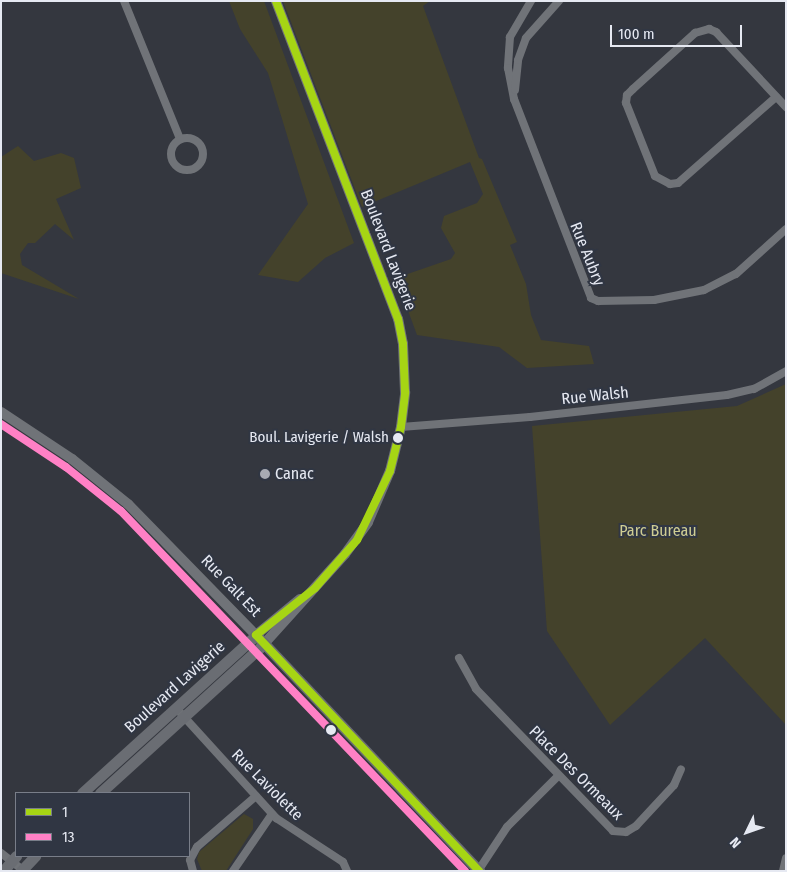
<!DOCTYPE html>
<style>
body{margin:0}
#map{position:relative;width:787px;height:872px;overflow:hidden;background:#34373f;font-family:"Fira Sans Condensed",sans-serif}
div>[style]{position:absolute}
.green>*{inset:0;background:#44422b}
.minor>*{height:8px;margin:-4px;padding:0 4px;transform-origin:4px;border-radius:4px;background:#707378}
.minor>.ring{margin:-4px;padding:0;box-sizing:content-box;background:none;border:8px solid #707378;border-radius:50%}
.tertiary>*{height:10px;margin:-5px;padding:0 5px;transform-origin:5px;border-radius:5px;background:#707378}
.secondary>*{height:11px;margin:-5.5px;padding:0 5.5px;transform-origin:5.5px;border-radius:5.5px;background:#6a6d73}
.bus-1>*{height:8px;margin:-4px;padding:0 4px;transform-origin:4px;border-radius:4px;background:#a6d514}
.bus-2>*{height:8px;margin:-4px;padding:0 4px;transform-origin:4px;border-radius:4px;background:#ff80c5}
.dots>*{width:14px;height:14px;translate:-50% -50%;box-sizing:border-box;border:2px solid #303643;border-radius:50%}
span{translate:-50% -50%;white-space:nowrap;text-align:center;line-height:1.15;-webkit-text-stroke:4px #303643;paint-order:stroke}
.bus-label{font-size:15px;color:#e6e9f2}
.right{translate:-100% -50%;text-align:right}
.street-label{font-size:16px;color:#e6e9f2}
.poi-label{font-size:16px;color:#e6e9f2}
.left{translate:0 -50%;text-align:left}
.park-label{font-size:16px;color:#cfcd93}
.frame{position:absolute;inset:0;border:2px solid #e6e9f2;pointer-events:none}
.legend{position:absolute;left:15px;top:792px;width:175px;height:65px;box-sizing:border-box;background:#303643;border:1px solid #797e89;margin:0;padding:6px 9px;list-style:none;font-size:15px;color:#e6e9f2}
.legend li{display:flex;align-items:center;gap:10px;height:25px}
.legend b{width:25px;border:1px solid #797e89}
.north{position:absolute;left:722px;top:807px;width:50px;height:50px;-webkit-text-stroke:4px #303643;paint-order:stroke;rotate:228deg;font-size:14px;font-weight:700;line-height:20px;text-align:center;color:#e6e9f2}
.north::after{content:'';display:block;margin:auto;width:18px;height:22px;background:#e6e9f2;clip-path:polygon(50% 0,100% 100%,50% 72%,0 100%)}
.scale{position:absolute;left:610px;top:25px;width:132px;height:22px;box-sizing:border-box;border:2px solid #e6e9f2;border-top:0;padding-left:6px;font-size:15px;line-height:18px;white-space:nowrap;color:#e6e9f2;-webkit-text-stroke:4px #303643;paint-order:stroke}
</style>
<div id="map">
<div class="green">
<i style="clip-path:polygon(229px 1px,264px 1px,354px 243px,325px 258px,298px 282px,258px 275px,308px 204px,268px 73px,240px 29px)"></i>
<i style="clip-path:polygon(283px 1px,430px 1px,423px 6px,479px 158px,482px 159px,517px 242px,510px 245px,526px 284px,531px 315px,541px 340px,589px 346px,594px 364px,527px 368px,499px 347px,417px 335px,396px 278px,451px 259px,455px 253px,441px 228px,444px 216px,477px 203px,483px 194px,470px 162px,362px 207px)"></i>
<i style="clip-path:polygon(18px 146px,34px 161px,61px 153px,74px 158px,81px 188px,56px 199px,74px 240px,55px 224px,35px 243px,28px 243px,20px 254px,22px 265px,79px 299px,1px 273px,1px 157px)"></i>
<i style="clip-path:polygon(786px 384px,786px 725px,705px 638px,610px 725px,547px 631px,532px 426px,737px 406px)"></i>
<i style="clip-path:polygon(244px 814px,253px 819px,253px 829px,226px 871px,202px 871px,197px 859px,199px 852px)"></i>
</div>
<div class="minor">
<i style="left:124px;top:1px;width:149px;rotate:67.9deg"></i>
<i style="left:531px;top:1px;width:42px;rotate:120.3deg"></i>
<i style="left:510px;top:37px;width:31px;rotate:94deg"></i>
<i style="left:508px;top:68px;width:32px;rotate:79deg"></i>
<i style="left:514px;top:99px;width:213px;rotate:68.8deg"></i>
<i style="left:591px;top:298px;width:8px;rotate:23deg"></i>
<i style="left:598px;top:301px;width:56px;rotate:-1deg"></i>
<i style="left:654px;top:300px;width:51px;rotate:-11.3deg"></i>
<i style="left:704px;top:290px;width:36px;rotate:-27deg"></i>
<i style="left:736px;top:274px;width:67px;rotate:-42deg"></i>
<i style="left:515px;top:90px;width:30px;rotate:-84deg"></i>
<i style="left:518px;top:60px;width:23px;rotate:-70deg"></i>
<i style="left:526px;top:38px;width:50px;rotate:-48.3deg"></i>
<i style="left:776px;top:97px;width:130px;rotate:138.7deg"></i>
<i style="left:678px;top:183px;width:8px;rotate:173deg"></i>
<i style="left:670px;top:184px;width:17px;rotate:-152deg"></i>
<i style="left:655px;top:176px;width:79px;rotate:-111.7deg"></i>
<i style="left:626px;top:103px;width:8px;rotate:-83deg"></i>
<i style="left:627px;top:95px;width:8px;rotate:-45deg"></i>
<i style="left:633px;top:89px;width:84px;rotate:-42.1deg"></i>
<i style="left:695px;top:33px;width:15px;rotate:-16deg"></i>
<i style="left:709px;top:29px;width:8px;rotate:23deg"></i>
<i style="left:716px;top:32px;width:103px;rotate:47deg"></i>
<i class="ring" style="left:171px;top:138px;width:24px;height:24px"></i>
<i style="left:401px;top:427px;width:129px;rotate:-4.4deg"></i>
<i style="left:530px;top:417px;width:198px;rotate:-6.4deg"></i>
<i style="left:727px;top:395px;width:28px;rotate:-13deg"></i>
<i style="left:754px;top:389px;width:37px;rotate:-29deg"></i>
<i style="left:459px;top:658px;width:35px;rotate:61deg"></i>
<i style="left:476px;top:689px;width:197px;rotate:46deg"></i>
<i style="left:613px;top:831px;width:13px;rotate:4deg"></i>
<i style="left:626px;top:832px;width:12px;rotate:-31deg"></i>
<i style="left:636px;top:826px;width:56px;rotate:-47.2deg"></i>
<i style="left:674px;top:785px;width:17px;rotate:-66deg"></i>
<i style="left:176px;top:708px;width:149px;rotate:47.7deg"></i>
<i style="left:276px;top:818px;width:80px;rotate:33.3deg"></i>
<i style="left:343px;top:862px;width:10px;rotate:66deg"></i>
<i style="left:1px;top:853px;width:29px;rotate:38deg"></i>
<i style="left:193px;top:871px;width:11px;rotate:-105deg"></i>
<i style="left:190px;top:860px;width:15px;rotate:-62deg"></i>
<i style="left:197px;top:847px;width:78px;rotate:-40.8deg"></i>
<i style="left:233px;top:871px;width:69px;rotate:-55.6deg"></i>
<i style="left:478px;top:871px;width:53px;rotate:-56.6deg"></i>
<i style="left:507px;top:827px;width:72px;rotate:-45deg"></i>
<i style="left:783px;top:871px;width:13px;rotate:-77deg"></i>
</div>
<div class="tertiary">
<i style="left:1px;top:412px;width:85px;rotate:33.5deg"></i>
<i style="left:72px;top:459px;width:72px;rotate:38.8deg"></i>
<i style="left:128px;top:504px;width:183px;rotate:45.7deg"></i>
<i style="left:256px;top:635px;width:57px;rotate:-39.3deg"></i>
<i style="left:264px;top:644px;width:121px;rotate:-48deg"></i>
<i style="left:345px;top:554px;width:39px;rotate:-54deg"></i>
<i style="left:368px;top:522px;width:56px;rotate:-66.7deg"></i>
<i style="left:390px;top:471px;width:45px;rotate:-76deg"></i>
<i style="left:401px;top:427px;width:35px;rotate:-83deg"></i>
<i style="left:405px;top:392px;width:48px;rotate:-92.4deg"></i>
<i style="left:403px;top:344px;width:25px;rotate:-101deg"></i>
<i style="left:398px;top:319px;width:341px;rotate:-111deg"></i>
</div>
<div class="secondary">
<i style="left:82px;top:793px;width:235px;rotate:-42.2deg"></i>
<i style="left:256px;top:635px;width:325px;rotate:46.6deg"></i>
<i style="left:100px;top:793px;width:222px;rotate:-42.3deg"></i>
<i style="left:3px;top:871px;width:20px;rotate:-49deg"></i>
<i style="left:21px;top:871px;width:21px;rotate:-47deg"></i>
</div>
<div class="bus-1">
<i style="left:256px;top:635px;width:75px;rotate:-38.5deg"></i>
<i style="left:315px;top:588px;width:64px;rotate:-48.8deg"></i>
<i style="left:357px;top:540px;width:76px;rotate:-64.4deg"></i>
<i style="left:390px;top:471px;width:45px;rotate:-76deg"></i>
<i style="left:401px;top:427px;width:35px;rotate:-83deg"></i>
<i style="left:405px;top:392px;width:48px;rotate:-92.4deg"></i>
<i style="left:403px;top:344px;width:25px;rotate:-101deg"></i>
<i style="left:398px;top:319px;width:341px;rotate:-111deg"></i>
<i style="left:256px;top:635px;width:325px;rotate:46.6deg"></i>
</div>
<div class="bus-2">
<i style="left:1px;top:424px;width:78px;rotate:33.5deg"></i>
<i style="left:66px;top:467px;width:70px;rotate:38.7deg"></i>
<i style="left:121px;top:511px;width:498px;rotate:46.3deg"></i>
</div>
<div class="dots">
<i style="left:398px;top:438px;background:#e6e9f2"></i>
<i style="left:265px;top:474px;background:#a8abb3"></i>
<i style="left:331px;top:730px;background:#e6e9f2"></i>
</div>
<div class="bus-label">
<span class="right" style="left:389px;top:438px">Boul. Lavigerie / Walsh</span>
</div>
<div class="street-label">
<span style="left:388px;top:250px;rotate:69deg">Boulevard Lavigerie</span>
<span style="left:587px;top:254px;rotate:68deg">Rue Aubry</span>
<span style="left:595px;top:396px;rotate:-6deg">Rue Walsh</span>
<span style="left:231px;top:586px;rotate:46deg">Rue Galt Est</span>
<span style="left:175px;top:687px;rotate:-42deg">Boulevard Lavigerie</span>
<span style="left:576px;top:773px;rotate:45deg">Place Des Ormeaux</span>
<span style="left:267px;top:785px;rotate:45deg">Rue Laviolette</span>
</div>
<div class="poi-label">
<span class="left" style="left:275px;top:474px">Canac</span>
</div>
<div class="park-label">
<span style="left:658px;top:531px">Parc Bureau</span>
</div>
<div class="frame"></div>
<ul class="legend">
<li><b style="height:6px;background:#a6d514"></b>1</li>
<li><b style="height:6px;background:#ff80c5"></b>13</li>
</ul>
<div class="north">N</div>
<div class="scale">100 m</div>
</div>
